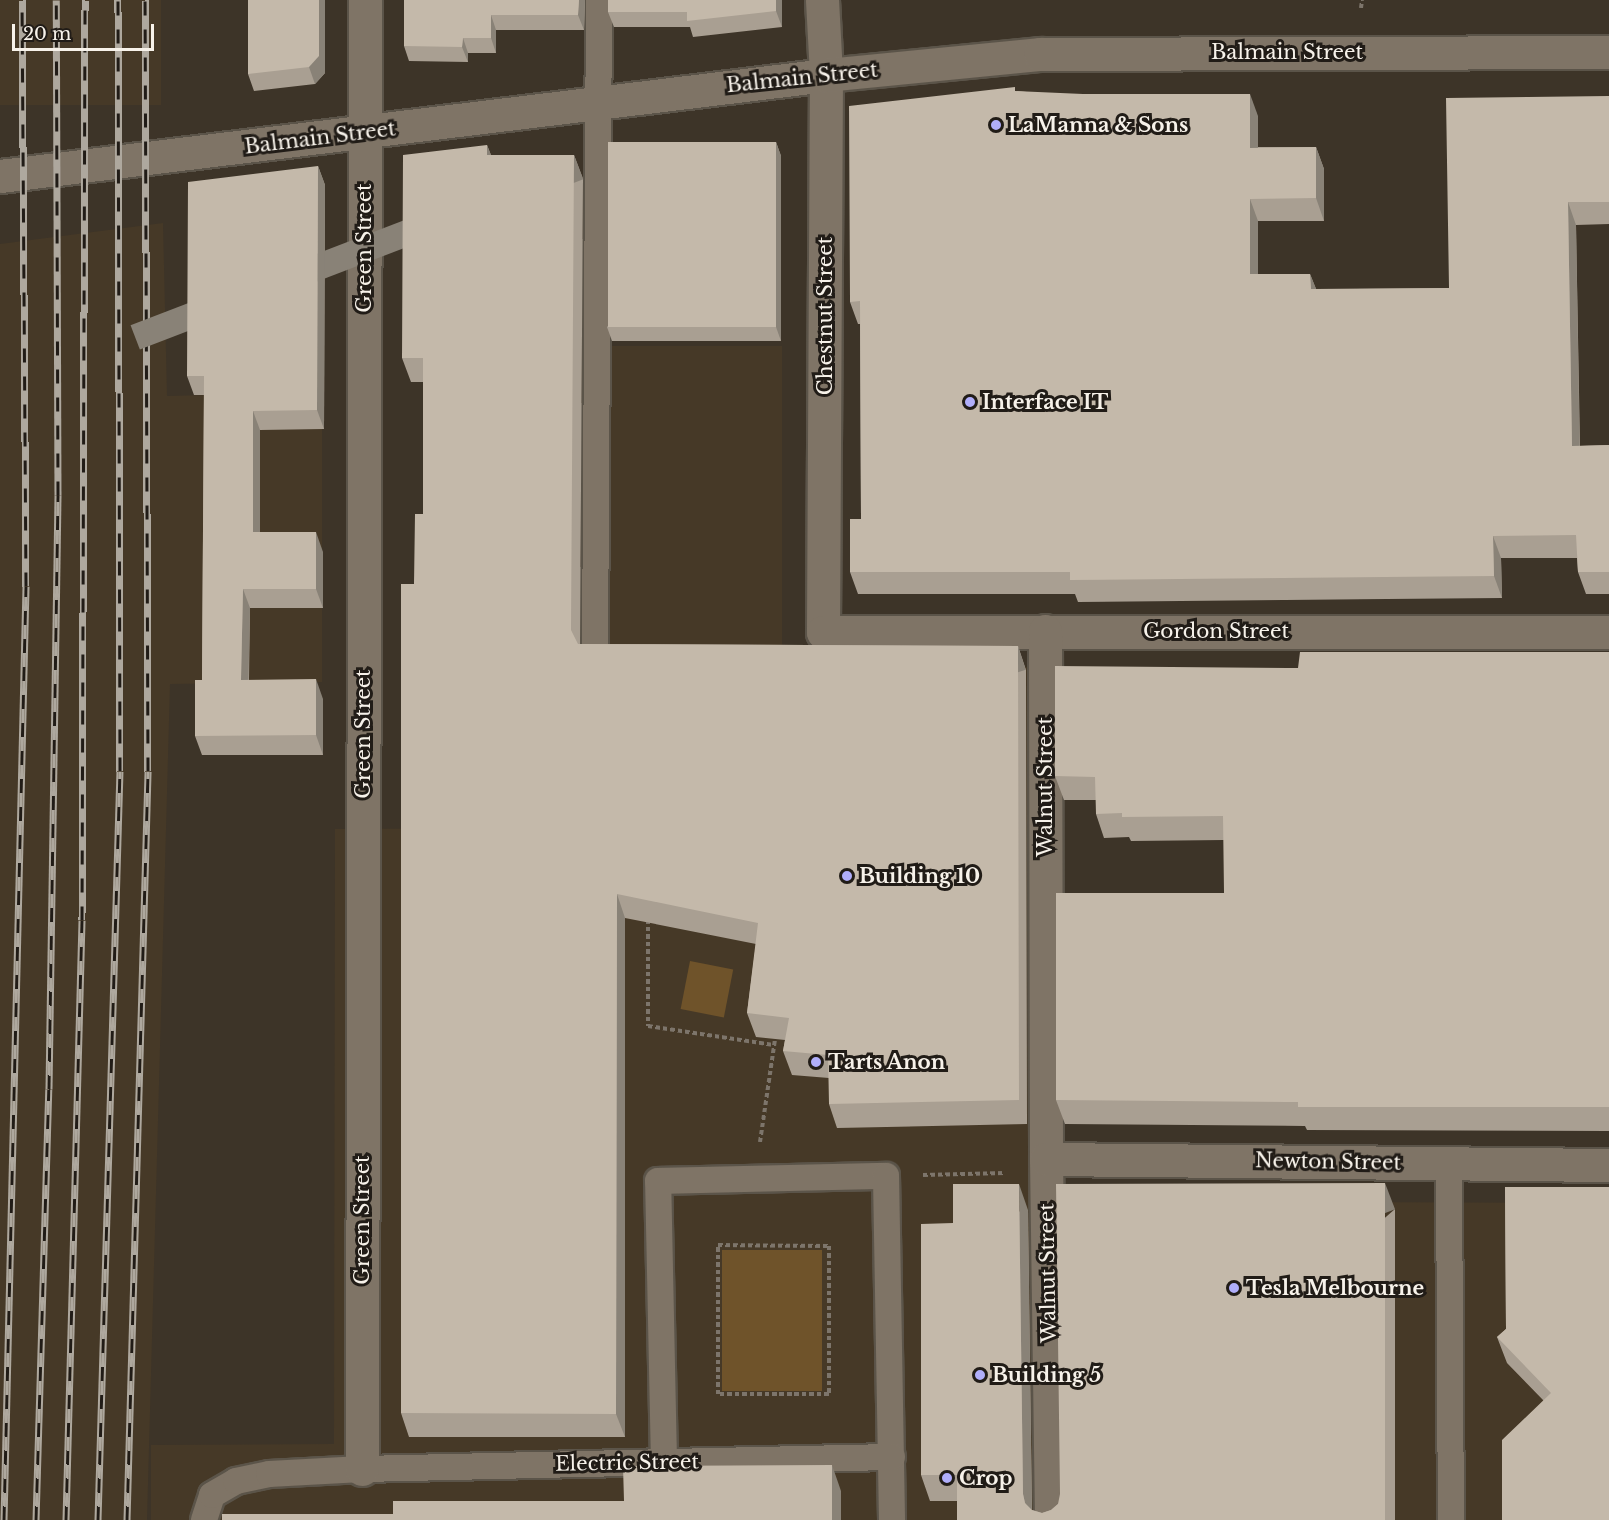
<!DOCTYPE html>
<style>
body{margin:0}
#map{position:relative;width:1609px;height:1520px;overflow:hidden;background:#3d3428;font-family:"Libre Baskerville",serif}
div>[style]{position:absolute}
.built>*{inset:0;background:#463927;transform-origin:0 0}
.green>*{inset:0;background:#6f532a;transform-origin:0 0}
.path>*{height:4px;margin-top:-2px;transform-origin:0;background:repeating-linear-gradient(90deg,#7d756b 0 4.5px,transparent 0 7.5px)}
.roads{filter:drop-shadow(2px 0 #5b5449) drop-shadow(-2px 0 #5b5449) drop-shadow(0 2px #5b5449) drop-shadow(0 -2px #5b5449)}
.service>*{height:26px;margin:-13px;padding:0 13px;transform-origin:13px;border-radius:13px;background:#7f7466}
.minor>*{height:33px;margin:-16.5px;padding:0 16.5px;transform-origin:16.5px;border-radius:16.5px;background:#7f7466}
.tertiary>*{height:33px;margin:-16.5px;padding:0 16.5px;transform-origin:16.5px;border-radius:16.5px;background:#7f7466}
.rail>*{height:7px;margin-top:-3.5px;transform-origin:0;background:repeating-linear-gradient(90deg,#211c17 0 14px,#aea89e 0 28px);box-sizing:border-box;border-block:2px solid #aea89e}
.wall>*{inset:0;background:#a99f92}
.shaded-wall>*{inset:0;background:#898277;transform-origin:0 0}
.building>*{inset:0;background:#c4b9aa;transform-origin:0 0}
.dots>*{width:16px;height:16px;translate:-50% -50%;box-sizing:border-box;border:3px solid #211c17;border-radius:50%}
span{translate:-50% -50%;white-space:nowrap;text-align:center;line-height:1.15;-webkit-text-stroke:6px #211c17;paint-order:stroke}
.street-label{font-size:20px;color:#f7f2ea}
.poi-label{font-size:20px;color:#f7f2ea;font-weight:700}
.left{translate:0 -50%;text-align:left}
.scale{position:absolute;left:12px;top:24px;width:142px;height:27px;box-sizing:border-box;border:3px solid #f7f2ea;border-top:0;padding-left:8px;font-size:18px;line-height:21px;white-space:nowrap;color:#f7f2ea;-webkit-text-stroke:4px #211c17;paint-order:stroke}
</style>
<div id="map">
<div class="built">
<i style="left:0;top:0;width:161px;height:105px"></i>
<i style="clip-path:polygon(163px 223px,167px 396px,322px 392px,322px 682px,170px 684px,147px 1520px,0 1520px,0 244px)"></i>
<i style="clip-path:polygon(599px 346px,782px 346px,782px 665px,1057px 667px,1057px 1201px,1609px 1203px,1609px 1520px,151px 1520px,151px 1445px,334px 1444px,335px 829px,599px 828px)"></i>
</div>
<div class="green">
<i style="left:690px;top:961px;width:44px;height:49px;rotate:11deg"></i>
<i style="left:822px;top:1250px;width:141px;height:100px;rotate:90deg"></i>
</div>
<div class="path">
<i style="left:1361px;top:8px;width:8px;rotate:-83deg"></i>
<i style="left:648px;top:919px;width:107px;rotate:90deg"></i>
<i style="left:648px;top:1026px;width:127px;rotate:8.6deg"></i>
<i style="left:760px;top:1142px;width:104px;rotate:-81.7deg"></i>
<i style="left:923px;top:1175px;width:82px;rotate:-1.4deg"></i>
<i style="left:718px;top:1245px;width:111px;rotate:0.5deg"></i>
<i style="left:829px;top:1246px;width:148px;rotate:90deg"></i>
<i style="left:829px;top:1394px;width:111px;rotate:180deg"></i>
<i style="left:718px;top:1394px;width:149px;rotate:-90deg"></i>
</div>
<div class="roads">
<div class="service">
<i style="left:595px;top:654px;width:654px;rotate:-89.65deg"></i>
<i style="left:1449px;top:1163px;width:357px;rotate:89.7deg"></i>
<i style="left:664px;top:1462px;width:281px;rotate:-91.2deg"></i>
<i style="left:658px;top:1181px;width:228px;rotate:-1.3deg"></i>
<i style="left:886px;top:1176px;width:344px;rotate:89deg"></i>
<i style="left:204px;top:1520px;width:26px;rotate:-72deg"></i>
<i style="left:212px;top:1495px;width:28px;rotate:-30deg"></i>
<i style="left:236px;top:1481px;width:34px;rotate:-12deg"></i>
<i style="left:269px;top:1474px;width:93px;rotate:-3.1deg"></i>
<i style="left:362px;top:1469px;width:530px;rotate:-1.3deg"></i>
</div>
<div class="minor">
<i style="left:822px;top:0;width:75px;rotate:86.9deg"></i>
<i style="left:826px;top:75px;width:557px;rotate:90.31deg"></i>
<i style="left:823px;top:632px;width:786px"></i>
<i style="left:1045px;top:631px;width:528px;rotate:89.89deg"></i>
<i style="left:1046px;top:1159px;width:361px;rotate:89.2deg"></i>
<i style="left:1046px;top:1159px;width:563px;rotate:0.61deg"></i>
<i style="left:362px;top:1469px;width:1469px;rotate:-89.88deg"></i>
</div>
<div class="tertiary">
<i style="left:0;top:176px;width:832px;rotate:-6.97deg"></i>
<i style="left:826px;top:75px;width:215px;rotate:-5.6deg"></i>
<i style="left:1040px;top:54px;width:569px;rotate:-0.2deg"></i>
</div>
</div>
<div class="rail">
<i style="left:4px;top:1520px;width:934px;rotate:-88.65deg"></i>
<i style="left:26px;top:586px;width:586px;rotate:-90.39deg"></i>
<i style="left:36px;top:1520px;width:431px;rotate:-88.3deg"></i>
<i style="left:49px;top:1089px;width:594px;rotate:-89.13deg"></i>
<i style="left:58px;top:495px;width:495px;rotate:-90.2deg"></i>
<i style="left:66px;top:1520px;width:600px;rotate:-88.47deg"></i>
<i style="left:82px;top:920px;width:920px;rotate:-89.81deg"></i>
<i style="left:98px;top:1520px;width:749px;rotate:-88.32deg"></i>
<i style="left:120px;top:771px;width:771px;rotate:-90.15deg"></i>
<i style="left:127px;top:1520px;width:749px;rotate:-88.39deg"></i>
<i style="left:148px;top:771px;width:771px;rotate:-90.22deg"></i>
</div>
<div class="wall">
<i style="clip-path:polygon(176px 0,325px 0,325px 73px,315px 84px,254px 91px,248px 74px,248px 0)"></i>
<i style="clip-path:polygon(404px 0,585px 0,584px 30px,496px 30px,496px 53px,468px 53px,468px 62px,409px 61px,404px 46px)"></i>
<i style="clip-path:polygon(608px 0,782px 0,782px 27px,693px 37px,690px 27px,614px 27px,608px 12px)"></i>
<i style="clip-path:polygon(1017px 91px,1258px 116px,1258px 147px,1316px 147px,1324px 169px,1324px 221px,1258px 221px,1258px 274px,1310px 274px,1316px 289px,1449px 288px,1609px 96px,1609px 224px,1576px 225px,1580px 446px,1609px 445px,1609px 594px,1586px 594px,1578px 572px,1577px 558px,1501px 558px,1502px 598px,1078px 602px,1075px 594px,858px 594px,850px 572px,861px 519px,860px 324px,858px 324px,850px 302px)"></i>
<i style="clip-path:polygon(776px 142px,781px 156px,781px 341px,612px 341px,607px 327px)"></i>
<i style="clip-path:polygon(487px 145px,491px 155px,574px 155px,583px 179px,580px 644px,1018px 646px,1026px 670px,1027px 1124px,837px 1128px,829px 1104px,829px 1078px,792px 1075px,783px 1051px,785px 1040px,756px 1037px,747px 1013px,756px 944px,625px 918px,625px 1437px,409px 1437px,401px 1413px,414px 584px,423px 514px,423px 382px,411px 382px,402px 358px)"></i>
<i style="clip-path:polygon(318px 166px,325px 185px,324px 429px,260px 430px,260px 532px,323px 552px,323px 608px,250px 608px,249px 680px,323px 699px,323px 755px,202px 755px,195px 736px,202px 680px,204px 395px,194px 395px,187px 376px)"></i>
<i style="clip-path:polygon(1609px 652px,1609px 1131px,1307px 1130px,1305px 1126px,1065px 1124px,1056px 1100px,1224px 893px,1224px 840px,1131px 841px,1129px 837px,1104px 838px,1096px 814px,1096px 800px,1064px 800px,1055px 776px,1298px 668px)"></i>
<i style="clip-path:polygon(1505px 1187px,1609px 1520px,1543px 1400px,1507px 1363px,1497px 1337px,1506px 1329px)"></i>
<i style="clip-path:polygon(1395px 1209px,1395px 1520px,957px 1520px,957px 1501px,930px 1501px,921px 1475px,953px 1223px,1028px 1210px,1032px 1510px,1042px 1513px,1051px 1510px)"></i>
</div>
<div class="shaded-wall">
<i style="clip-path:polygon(319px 0,325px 0,325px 73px,315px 84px,309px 67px)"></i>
<i style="clip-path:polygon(579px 0,585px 0,584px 30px,578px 15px)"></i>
<i style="clip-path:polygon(776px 0,782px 0,782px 27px,776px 11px)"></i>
<i style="clip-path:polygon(491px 15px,496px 30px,496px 53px,491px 38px)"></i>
<i style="clip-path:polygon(463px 38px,468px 53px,468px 62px,462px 47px)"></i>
<i style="clip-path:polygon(1250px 94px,1258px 116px,1258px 170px,1250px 148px)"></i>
<i style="clip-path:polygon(776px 142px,781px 156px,781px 341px,776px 327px)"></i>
<i style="clip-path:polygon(487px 145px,496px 168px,487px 155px)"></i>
<i style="clip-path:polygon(1316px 147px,1324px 169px,1324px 221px,1316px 198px)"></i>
<i style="left:574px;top:155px;width:26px;height:475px;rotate:69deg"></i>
<i style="clip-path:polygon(318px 166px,325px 185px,324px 429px,317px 410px)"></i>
<i style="clip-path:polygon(1250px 199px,1258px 221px,1258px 296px,1250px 274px)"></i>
<i style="clip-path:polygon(1568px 202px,1576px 225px,1580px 468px,1572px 446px)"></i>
<i style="clip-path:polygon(1310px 274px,1319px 296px,1311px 289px)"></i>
<i style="clip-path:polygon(253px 411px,260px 430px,260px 552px,253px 532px)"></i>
<i style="clip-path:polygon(316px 532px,323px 552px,323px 608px,316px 589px)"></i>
<i style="clip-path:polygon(1493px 536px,1501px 558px,1502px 598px,1494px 576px)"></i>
<i style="clip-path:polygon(243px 589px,250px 608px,248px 699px,241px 680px)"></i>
<i style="left:1018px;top:646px;width:25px;height:454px;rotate:72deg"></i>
<i style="clip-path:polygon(316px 679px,323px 699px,323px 755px,316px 735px)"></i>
<i style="clip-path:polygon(617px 894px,625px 918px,625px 1437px,616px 1414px)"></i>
<i style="left:1385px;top:1183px;width:28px;height:337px;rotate:69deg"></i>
<i style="clip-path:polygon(1019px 1184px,1028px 1210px,1032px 1520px,1025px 1503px,1023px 1494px)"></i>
<i style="clip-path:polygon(832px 1465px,841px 1491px,841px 1520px,832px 1520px)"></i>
</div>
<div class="building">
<i style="clip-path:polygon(248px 0,319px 0,319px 56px,309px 67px,248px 74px)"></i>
<i style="clip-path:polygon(404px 0,579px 0,578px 15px,491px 15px,491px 38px,463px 38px,462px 47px,404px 46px)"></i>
<i style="clip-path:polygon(608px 0,776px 0,776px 11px,687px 21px,687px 12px,608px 12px)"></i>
<i style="clip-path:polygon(1015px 87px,1015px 91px,1083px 94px,1250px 94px,1250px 148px,1316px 147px,1316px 198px,1250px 199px,1250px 274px,1310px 274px,1311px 289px,1449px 288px,1446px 98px,1609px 96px,1609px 202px,1568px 202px,1572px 446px,1609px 445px,1609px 572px,1578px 572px,1576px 535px,1493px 536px,1494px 576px,1070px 580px,1070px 572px,850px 572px,850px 519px,861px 519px,860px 301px,850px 302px,849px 106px)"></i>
<i style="left:776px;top:142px;width:185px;height:168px;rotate:90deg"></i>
<i style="clip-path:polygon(487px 145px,487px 155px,574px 155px,571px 630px,578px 644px,1018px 646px,1019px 1100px,829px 1104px,828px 1055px,783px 1051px,789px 1018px,747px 1013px,758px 923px,617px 894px,616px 1414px,401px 1413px,401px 584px,414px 584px,415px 514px,423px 514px,423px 358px,402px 358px,403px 155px)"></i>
<i style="clip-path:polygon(318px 166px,317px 410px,253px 411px,253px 532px,316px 532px,316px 589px,243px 589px,241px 680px,316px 679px,316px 735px,195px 736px,195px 680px,202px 680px,204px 376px,187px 376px,188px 182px)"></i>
<i style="clip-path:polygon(1300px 652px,1609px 652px,1609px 1107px,1298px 1107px,1298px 1102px,1056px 1100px,1056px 893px,1224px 893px,1223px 816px,1122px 817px,1122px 813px,1096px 814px,1095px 777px,1055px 776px,1055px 666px,1298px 668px)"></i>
<i style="clip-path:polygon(1385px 1183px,1385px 1520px,957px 1520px,957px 1475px,921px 1475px,921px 1224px,953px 1223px,953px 1184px,1019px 1184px,1023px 1494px,1025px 1503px,1032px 1510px,1042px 1513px,1051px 1510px,1058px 1504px,1060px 1494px,1056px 1184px)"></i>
<i style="clip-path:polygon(1505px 1187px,1609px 1187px,1609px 1520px,1502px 1520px,1502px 1440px,1551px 1393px,1497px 1337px,1506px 1329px)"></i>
<i style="clip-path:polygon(832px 1465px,832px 1520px,222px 1520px,222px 1514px,393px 1514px,393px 1501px,624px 1501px,623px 1466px)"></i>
</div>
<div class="dots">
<i style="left:996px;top:125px;background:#b0aefa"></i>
<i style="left:970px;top:402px;background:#b0aefa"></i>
<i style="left:847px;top:876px;background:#b0aefa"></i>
<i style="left:816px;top:1062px;background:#b0aefa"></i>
<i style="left:1234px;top:1288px;background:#b0aefa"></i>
<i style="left:980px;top:1375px;background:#b0aefa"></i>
<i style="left:947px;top:1478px;background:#b0aefa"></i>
</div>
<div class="street-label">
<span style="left:1287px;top:52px">Balmain Street</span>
<span style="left:802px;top:78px;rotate:-6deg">Balmain Street</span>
<span style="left:320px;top:138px;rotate:-7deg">Balmain Street</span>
<span style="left:364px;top:248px;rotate:-90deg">Green Street</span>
<span style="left:825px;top:316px;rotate:-90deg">Chestnut Street</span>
<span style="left:1216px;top:631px">Gordon Street</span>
<span style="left:363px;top:734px;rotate:-90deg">Green Street</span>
<span style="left:1045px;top:787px;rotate:-90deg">Walnut Street</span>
<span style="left:1328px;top:1162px;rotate:1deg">Newton Street</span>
<span style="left:362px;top:1220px;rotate:-90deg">Green Street</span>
<span style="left:1048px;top:1273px;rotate:-91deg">Walnut Street</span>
<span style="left:627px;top:1463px;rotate:-1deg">Electric Street</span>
</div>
<div class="poi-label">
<span class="left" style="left:1008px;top:125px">LaManna &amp; Sons</span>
<span class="left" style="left:982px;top:402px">Interface IT</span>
<span class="left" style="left:859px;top:876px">Building 10</span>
<span class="left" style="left:828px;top:1062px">Tarts Anon</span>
<span class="left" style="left:1246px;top:1288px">Tesla Melbourne</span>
<span class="left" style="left:992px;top:1375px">Building 5</span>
<span class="left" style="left:959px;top:1478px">Crop</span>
</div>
<div class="scale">20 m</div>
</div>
